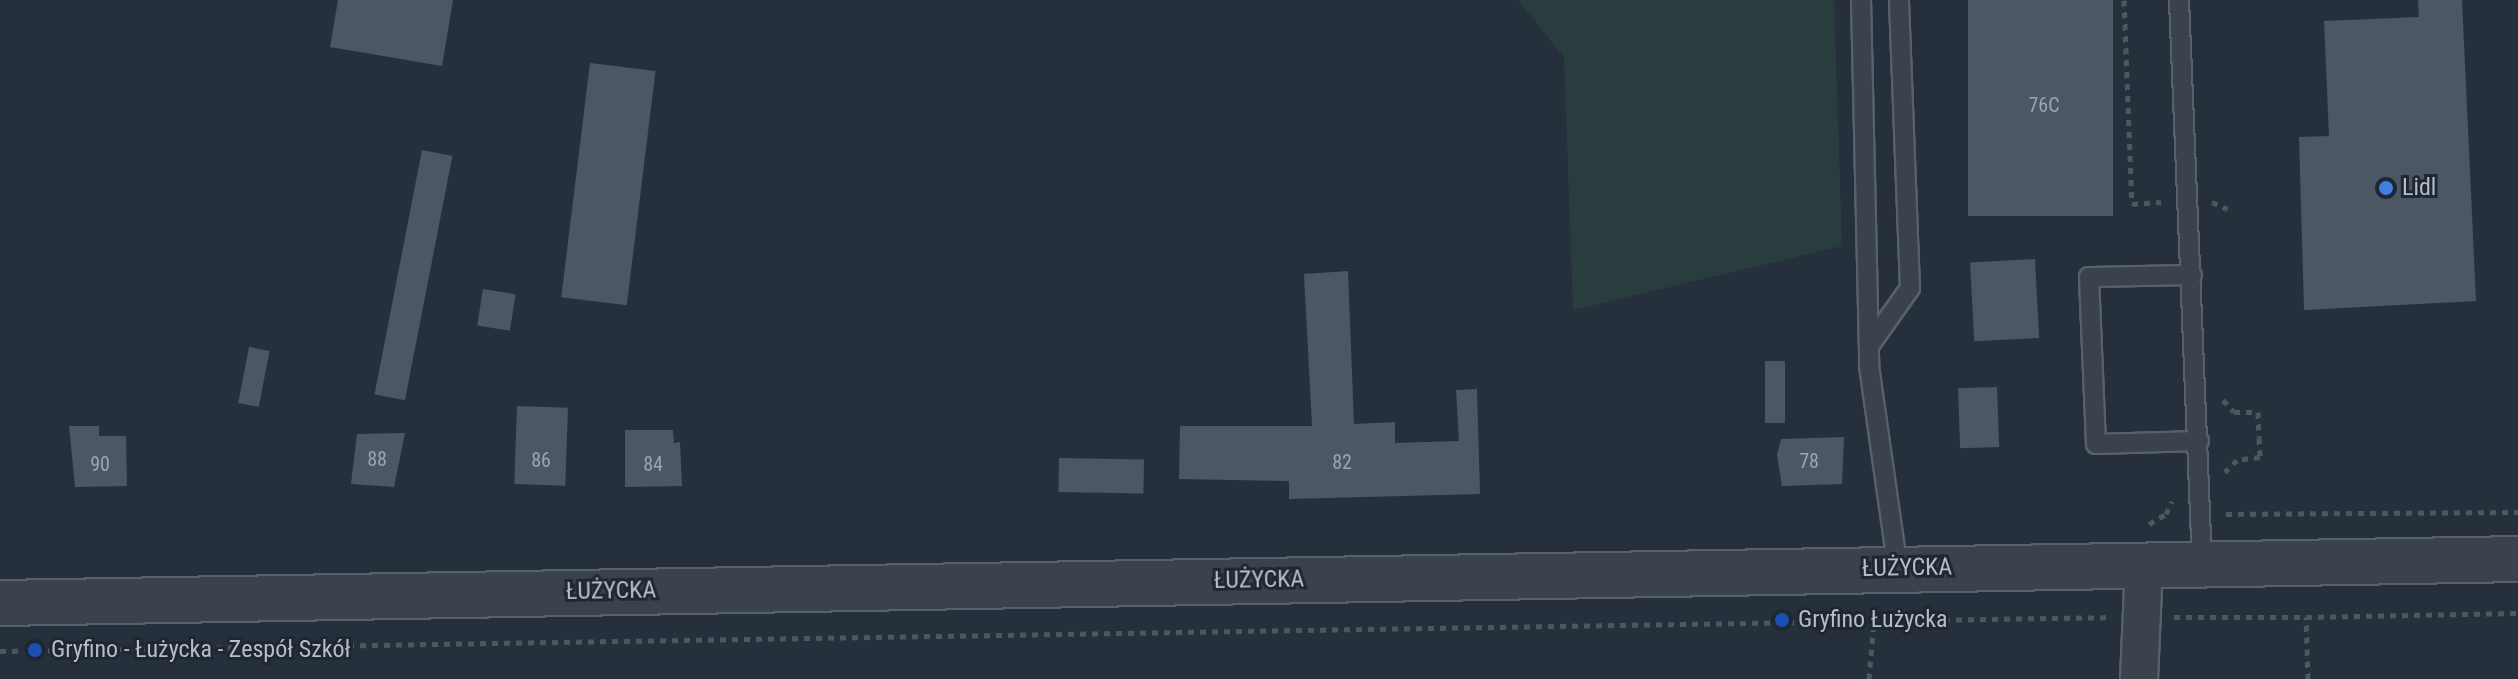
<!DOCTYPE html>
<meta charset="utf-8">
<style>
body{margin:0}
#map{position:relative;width:2518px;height:679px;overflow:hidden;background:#26303d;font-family:"Roboto Condensed",sans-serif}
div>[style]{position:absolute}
.green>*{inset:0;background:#293d3f}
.building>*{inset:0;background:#4c5765;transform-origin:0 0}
.path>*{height:5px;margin-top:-2.5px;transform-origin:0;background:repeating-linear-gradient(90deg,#485a5d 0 6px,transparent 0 12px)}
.roads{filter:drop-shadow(2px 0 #58606b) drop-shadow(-2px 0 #58606b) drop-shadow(0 2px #58606b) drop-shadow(0 -2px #58606b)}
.service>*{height:18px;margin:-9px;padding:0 9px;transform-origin:9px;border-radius:9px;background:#3a424d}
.minor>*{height:36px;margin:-18px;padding:0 18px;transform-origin:18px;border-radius:18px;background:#3a424d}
.tertiary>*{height:44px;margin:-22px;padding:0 22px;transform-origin:22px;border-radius:22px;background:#3a424d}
.dots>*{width:22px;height:22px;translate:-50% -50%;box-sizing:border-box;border:4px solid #1f2732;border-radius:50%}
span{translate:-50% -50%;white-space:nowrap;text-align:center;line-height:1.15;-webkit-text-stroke:6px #1f2732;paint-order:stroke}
.number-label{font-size:20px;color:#9ca4af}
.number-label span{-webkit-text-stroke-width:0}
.poi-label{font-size:24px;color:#b6bdc8}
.left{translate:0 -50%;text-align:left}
.street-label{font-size:24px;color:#b6bdc8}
</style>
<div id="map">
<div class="green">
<i style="clip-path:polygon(1518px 0,1834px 0,1842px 246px,1573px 310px,1564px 57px)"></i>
</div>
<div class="building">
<i style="clip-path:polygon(338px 0,453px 0,442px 66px,330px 47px)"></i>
<i style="left:1968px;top:0;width:145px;height:216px"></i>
<i style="clip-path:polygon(2418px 0,2462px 0,2476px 301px,2304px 310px,2299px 137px,2329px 136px,2324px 21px,2419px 17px)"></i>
<i style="left:590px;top:63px;width:66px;height:236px;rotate:7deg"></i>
<i style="left:422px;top:150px;width:31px;height:249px;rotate:11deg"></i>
<i style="left:2035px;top:259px;width:79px;height:65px;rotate:87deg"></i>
<i style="clip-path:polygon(1348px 271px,1354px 424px,1395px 422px,1395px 443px,1459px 441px,1456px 390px,1477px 389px,1480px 494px,1289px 499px,1289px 481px,1179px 479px,1180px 426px,1312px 426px,1304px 274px)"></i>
<i style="left:483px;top:289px;width:33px;height:37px;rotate:9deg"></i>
<i style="left:249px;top:347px;width:21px;height:57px;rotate:11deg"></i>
<i style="left:1765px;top:361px;width:20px;height:62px"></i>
<i style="left:1997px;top:387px;width:60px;height:39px;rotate:88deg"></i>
<i style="left:517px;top:406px;width:51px;height:78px;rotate:2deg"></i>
<i style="clip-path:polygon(69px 426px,99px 426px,99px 436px,126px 436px,127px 486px,75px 487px)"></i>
<i style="clip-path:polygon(625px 430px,673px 430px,674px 443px,680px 442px,682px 486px,625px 487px)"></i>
<i style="clip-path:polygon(405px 433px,394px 487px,351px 484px,357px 434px)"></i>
<i style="clip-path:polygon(1844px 437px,1842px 484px,1782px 486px,1777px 455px,1781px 439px)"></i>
<i style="left:1059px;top:458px;width:85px;height:34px;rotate:1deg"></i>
</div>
<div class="path">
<i style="left:2124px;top:0;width:204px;rotate:87.8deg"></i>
<i style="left:2132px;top:204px;width:29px;rotate:-4deg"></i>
<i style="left:2212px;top:202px;width:17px;rotate:24deg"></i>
<i style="left:2223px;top:400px;width:16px;rotate:47deg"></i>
<i style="left:2234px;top:412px;width:24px"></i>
<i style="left:2258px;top:412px;width:26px;rotate:88deg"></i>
<i style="left:2259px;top:438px;width:19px;rotate:87deg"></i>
<i style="left:2260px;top:457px;width:23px;rotate:173deg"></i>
<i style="left:2237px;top:460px;width:17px;rotate:135deg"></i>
<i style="left:2226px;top:514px;width:292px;rotate:-0.4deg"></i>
<i style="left:2149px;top:524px;width:20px;rotate:-30deg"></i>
<i style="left:2166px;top:514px;width:14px;rotate:-65deg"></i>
<i style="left:2174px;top:617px;width:132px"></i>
<i style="left:0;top:651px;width:2107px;rotate:-0.92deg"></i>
<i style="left:1869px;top:679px;width:58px;rotate:-85.1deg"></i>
<i style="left:2308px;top:679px;width:62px;rotate:-91.8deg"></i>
<i style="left:2306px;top:617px;width:212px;rotate:-1.1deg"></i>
</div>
<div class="roads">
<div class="service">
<i style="left:1861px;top:0;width:366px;rotate:88.7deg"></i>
<i style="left:1869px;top:366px;width:205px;rotate:81.9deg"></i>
<i style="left:2179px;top:0;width:564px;rotate:87.66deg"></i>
<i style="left:2192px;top:275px;width:103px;rotate:178.9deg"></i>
<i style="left:2089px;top:277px;width:167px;rotate:87.6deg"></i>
<i style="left:2096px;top:444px;width:103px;rotate:-1.7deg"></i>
<i style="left:1869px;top:346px;width:71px;rotate:-54.7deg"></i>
<i style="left:1910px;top:288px;width:288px;rotate:-92.2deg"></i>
</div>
<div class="minor">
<i style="left:2139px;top:679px;width:114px;rotate:-87.5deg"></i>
</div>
<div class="tertiary">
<i style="left:0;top:603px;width:2518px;rotate:-1deg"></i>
</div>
</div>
<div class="dots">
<i style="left:2386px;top:188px;background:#3f7fe0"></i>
<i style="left:1782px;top:620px;background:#1a4fb4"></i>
<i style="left:35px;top:650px;background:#1a4fb4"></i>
</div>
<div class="number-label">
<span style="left:2044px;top:105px">76C</span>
<span style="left:377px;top:459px">88</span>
<span style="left:541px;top:460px">86</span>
<span style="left:1809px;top:461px">78</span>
<span style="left:1342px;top:462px">82</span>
<span style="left:100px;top:464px">90</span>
<span style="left:653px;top:464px">84</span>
</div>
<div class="poi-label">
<span class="left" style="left:2402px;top:188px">Lidl</span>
<span class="left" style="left:1798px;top:620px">Gryfino Łużycka</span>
<span class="left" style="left:51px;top:650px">Gryfino - Łużycka - Zespół Szkół</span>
</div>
<div class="street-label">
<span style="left:1907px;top:568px;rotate:-1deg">ŁUŻYCKA</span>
<span style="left:1259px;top:580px;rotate:-1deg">ŁUŻYCKA</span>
<span style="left:611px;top:591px;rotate:-1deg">ŁUŻYCKA</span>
</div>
</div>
